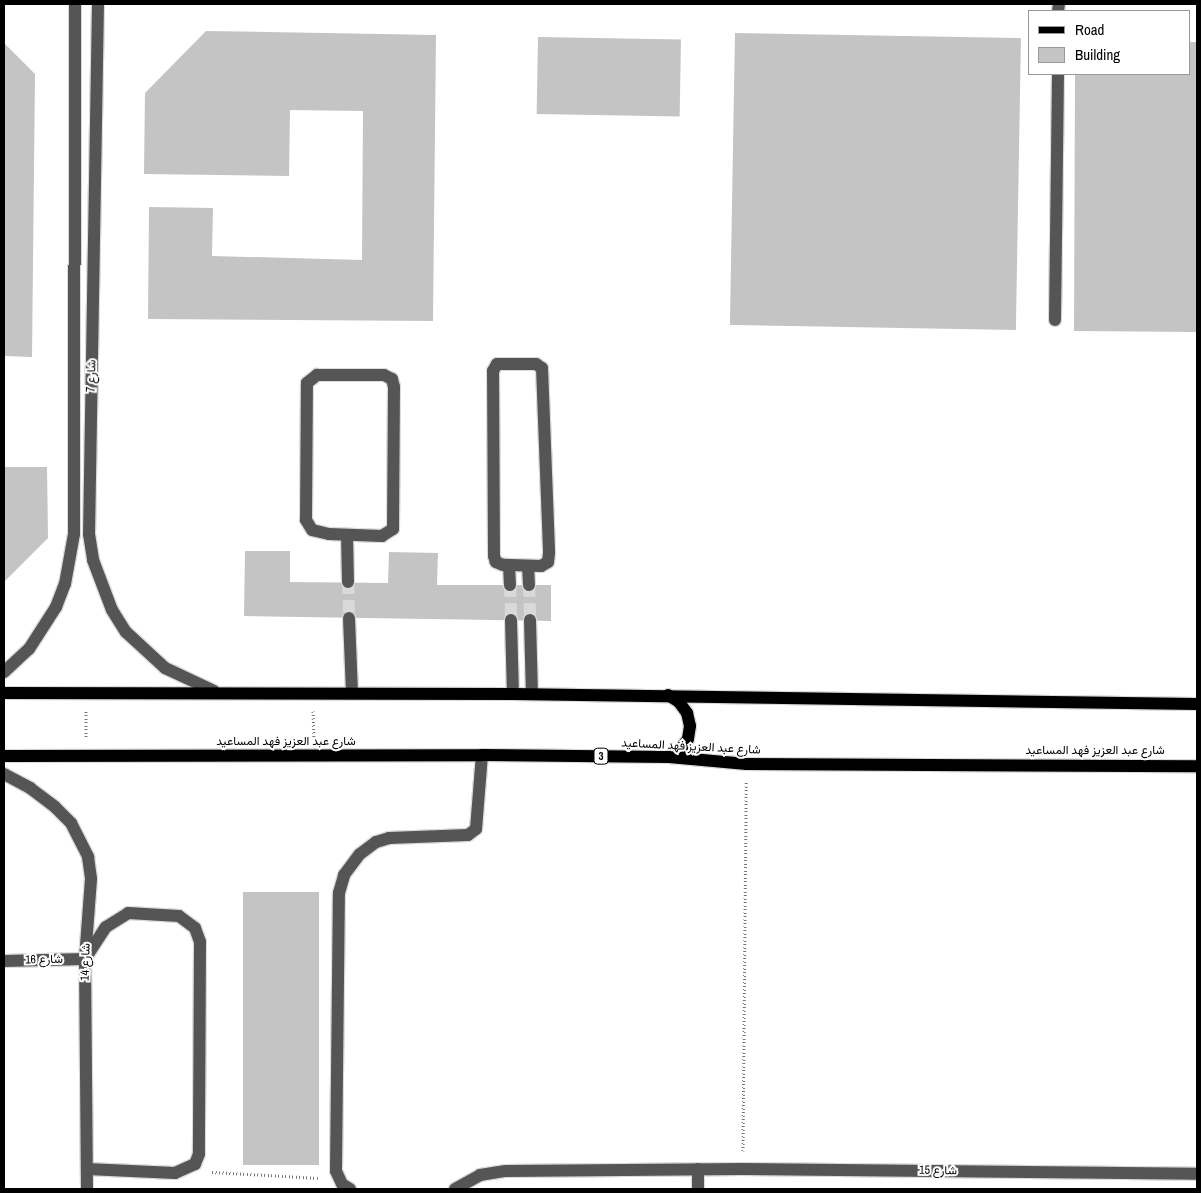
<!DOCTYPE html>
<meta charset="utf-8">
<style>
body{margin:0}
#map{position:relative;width:1201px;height:1193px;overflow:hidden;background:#fff;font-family:"Archivo Narrow",Vazirmatn,sans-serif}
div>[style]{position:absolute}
.building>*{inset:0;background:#c4c4c4;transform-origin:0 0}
.minor-tunnel>*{height:12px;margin-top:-6px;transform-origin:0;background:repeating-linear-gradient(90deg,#d9d9d9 0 12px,transparent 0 18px)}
.path>*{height:3px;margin-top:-1.5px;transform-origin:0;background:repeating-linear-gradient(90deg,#777 0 1px,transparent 0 3.5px)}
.roads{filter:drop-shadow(1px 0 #dbdbdb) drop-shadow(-1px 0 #dbdbdb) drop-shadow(0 1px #dbdbdb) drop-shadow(0 -1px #dbdbdb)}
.minor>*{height:12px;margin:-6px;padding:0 6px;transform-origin:6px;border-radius:6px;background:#555}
.major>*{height:12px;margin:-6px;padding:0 6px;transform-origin:6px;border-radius:6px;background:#000}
span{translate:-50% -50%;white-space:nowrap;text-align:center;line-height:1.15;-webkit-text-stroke:4px #fff;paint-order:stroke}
.shield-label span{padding:1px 4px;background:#fff;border:1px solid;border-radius:4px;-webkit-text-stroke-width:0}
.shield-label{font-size:11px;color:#000;font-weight:700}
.street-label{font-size:12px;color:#000}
.frame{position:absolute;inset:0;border:5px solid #000;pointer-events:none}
.legend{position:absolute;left:1028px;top:10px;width:162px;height:65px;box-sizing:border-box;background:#fff;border:1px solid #999;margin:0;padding:6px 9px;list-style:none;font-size:15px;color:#000}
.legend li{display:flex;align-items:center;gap:10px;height:25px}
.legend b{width:25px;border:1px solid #999}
</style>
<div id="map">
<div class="building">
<i style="clip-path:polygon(206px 31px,436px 35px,433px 321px,148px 319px,149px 207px,213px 208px,212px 256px,362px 260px,363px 111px,290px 110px,289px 176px,144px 174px,145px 93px)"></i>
<i style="left:735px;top:33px;width:286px;height:292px;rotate:1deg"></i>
<i style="left:538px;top:37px;width:143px;height:77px;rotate:1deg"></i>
<i style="clip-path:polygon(1190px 42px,1197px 42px,1197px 332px,1074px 331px,1075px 74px,1190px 74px)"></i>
<i style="clip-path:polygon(4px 43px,35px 74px,32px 357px,4px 356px)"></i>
<i style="clip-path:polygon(4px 467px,47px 467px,48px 538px,4px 582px)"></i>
<i style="clip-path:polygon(245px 551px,290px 551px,290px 582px,388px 583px,389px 552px,438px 553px,437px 585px,551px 585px,551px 621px,244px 616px)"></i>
<i style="left:319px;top:892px;width:273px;height:76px;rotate:90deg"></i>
</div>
<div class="minor-tunnel">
<i style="left:348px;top:582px;width:36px;rotate:88deg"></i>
<i style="left:510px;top:585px;width:35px;rotate:88deg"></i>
<i style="left:529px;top:585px;width:35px;rotate:88deg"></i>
</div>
<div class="path">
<i style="left:86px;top:711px;width:27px;rotate:90deg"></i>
<i style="left:313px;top:711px;width:26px;rotate:88deg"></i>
<i style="left:743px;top:1151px;width:369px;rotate:-89.5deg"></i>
<i style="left:212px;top:1172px;width:106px;rotate:3.2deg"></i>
</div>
<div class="roads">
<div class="minor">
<i style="left:98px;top:4px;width:530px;rotate:90.97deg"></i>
<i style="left:89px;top:534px;width:26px;rotate:81deg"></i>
<i style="left:93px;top:560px;width:53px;rotate:69.2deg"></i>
<i style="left:112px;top:610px;width:26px;rotate:58deg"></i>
<i style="left:126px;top:632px;width:53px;rotate:42.7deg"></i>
<i style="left:165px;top:668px;width:54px;rotate:25.1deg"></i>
<i style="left:1058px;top:11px;width:7px;rotate:-82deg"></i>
<i style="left:1055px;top:320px;width:246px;rotate:-89.3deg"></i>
<i style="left:497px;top:364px;width:39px"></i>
<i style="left:536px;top:364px;width:7px;rotate:34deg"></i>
<i style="left:542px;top:368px;width:185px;rotate:87.8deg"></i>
<i style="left:549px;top:553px;width:9px;rotate:96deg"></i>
<i style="left:548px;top:562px;width:8px;rotate:150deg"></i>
<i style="left:541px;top:566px;width:38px;rotate:-178deg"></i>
<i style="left:503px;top:565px;width:8px;rotate:-157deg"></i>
<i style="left:496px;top:562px;width:6px;rotate:-108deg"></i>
<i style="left:494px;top:556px;width:185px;rotate:-90.3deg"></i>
<i style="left:493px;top:371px;width:8px;rotate:-60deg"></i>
<i style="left:384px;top:375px;width:9px;rotate:27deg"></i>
<i style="left:392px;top:379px;width:8px;rotate:76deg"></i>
<i style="left:394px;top:387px;width:142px;rotate:90.4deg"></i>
<i style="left:393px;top:529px;width:13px;rotate:148deg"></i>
<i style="left:382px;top:536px;width:53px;rotate:-177.8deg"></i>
<i style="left:329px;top:534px;width:17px;rotate:-167deg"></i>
<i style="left:312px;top:530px;width:12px;rotate:-121deg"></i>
<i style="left:306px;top:520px;width:137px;rotate:-89.6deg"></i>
<i style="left:307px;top:383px;width:13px;rotate:-39deg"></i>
<i style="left:317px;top:375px;width:67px"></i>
<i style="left:347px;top:535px;width:47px;rotate:88.8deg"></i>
<i style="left:509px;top:566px;width:19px;rotate:87deg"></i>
<i style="left:528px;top:566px;width:19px;rotate:87deg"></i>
<i style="left:349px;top:618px;width:75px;rotate:87.7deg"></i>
<i style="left:511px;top:620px;width:74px;rotate:88.5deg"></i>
<i style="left:530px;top:620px;width:74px;rotate:88.5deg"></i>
<i style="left:4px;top:672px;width:34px;rotate:-43deg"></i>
<i style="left:29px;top:649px;width:50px;rotate:-57.3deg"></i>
<i style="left:56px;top:607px;width:25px;rotate:-69deg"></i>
<i style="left:65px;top:584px;width:51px;rotate:-79.8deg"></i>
<i style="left:74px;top:534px;width:530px;rotate:-89.89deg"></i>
<i style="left:4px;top:774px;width:30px;rotate:28deg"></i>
<i style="left:30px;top:788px;width:31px;rotate:37deg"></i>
<i style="left:55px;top:807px;width:23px;rotate:45deg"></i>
<i style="left:71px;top:823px;width:38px;rotate:63deg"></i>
<i style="left:88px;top:857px;width:22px;rotate:82deg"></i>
<i style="left:91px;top:879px;width:80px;rotate:94.3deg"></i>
<i style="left:85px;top:959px;width:230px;rotate:89.5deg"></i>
<i style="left:85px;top:959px;width:38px;rotate:-57deg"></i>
<i style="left:106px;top:927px;width:26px;rotate:-32deg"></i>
<i style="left:128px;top:913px;width:51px;rotate:3.4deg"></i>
<i style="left:179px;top:916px;width:20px;rotate:37deg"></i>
<i style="left:195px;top:928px;width:15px;rotate:70deg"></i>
<i style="left:200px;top:942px;width:212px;rotate:90.3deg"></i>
<i style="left:199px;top:1154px;width:11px;rotate:112deg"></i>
<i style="left:195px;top:1164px;width:22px;rotate:156deg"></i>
<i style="left:175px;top:1173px;width:88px;rotate:-177.4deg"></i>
<i style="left:4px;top:961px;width:81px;rotate:-1.4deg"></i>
<i style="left:698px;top:1169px;width:20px;rotate:90deg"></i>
<i style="left:350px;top:1189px;width:9px;rotate:-148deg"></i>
<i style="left:342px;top:1184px;width:14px;rotate:-115deg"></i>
<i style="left:336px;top:1171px;width:278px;rotate:-89.4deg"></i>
<i style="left:339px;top:893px;width:19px;rotate:-74deg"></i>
<i style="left:344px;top:875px;width:26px;rotate:-53deg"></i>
<i style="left:360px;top:854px;width:20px;rotate:-37deg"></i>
<i style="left:376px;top:842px;width:14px;rotate:-17deg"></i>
<i style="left:389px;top:838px;width:79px;rotate:-2.2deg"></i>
<i style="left:468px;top:835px;width:10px;rotate:-37deg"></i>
<i style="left:476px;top:829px;width:74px;rotate:-85.4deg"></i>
<i style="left:455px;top:1189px;width:29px;rotate:-29deg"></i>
<i style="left:480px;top:1175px;width:26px;rotate:-9deg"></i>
<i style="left:506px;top:1171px;width:237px;rotate:-0.5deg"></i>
<i style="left:743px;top:1169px;width:454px;rotate:0.6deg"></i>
</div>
<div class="major">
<i style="left:4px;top:693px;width:509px;rotate:0.11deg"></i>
<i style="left:513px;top:694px;width:684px;rotate:0.84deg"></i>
<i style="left:668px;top:695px;width:13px;rotate:32deg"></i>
<i style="left:679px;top:702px;width:14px;rotate:54deg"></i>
<i style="left:687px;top:713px;width:13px;rotate:77deg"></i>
<i style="left:690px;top:726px;width:13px;rotate:99deg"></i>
<i style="left:688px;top:739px;width:14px;rotate:126deg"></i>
<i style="left:680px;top:750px;width:13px;rotate:148deg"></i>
<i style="left:4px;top:756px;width:478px;rotate:-0.1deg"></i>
<i style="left:482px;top:755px;width:187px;rotate:0.6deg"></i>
<i style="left:669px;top:757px;width:78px;rotate:5.1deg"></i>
<i style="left:747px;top:764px;width:450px;rotate:0.3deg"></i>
</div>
</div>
<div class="shield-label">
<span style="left:601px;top:756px">3</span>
</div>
<div class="street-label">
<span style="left:92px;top:376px;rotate:-89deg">شارع 7</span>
<span style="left:286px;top:742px">شارع عبد العزيز فهد المساعيد</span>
<span style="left:691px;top:747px;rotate:3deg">شارع عبد العزيز فهد المساعيد</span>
<span style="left:1095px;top:751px">شارع عبد العزيز فهد المساعيد</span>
<span style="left:44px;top:960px;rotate:-1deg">شارع 16</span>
<span style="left:86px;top:962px;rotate:-88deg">شارع 14</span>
<span style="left:938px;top:1171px;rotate:1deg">شارع 15</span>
</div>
<div class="frame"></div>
<ul class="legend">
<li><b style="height:6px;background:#000"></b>Road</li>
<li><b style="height:14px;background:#c4c4c4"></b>Building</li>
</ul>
</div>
